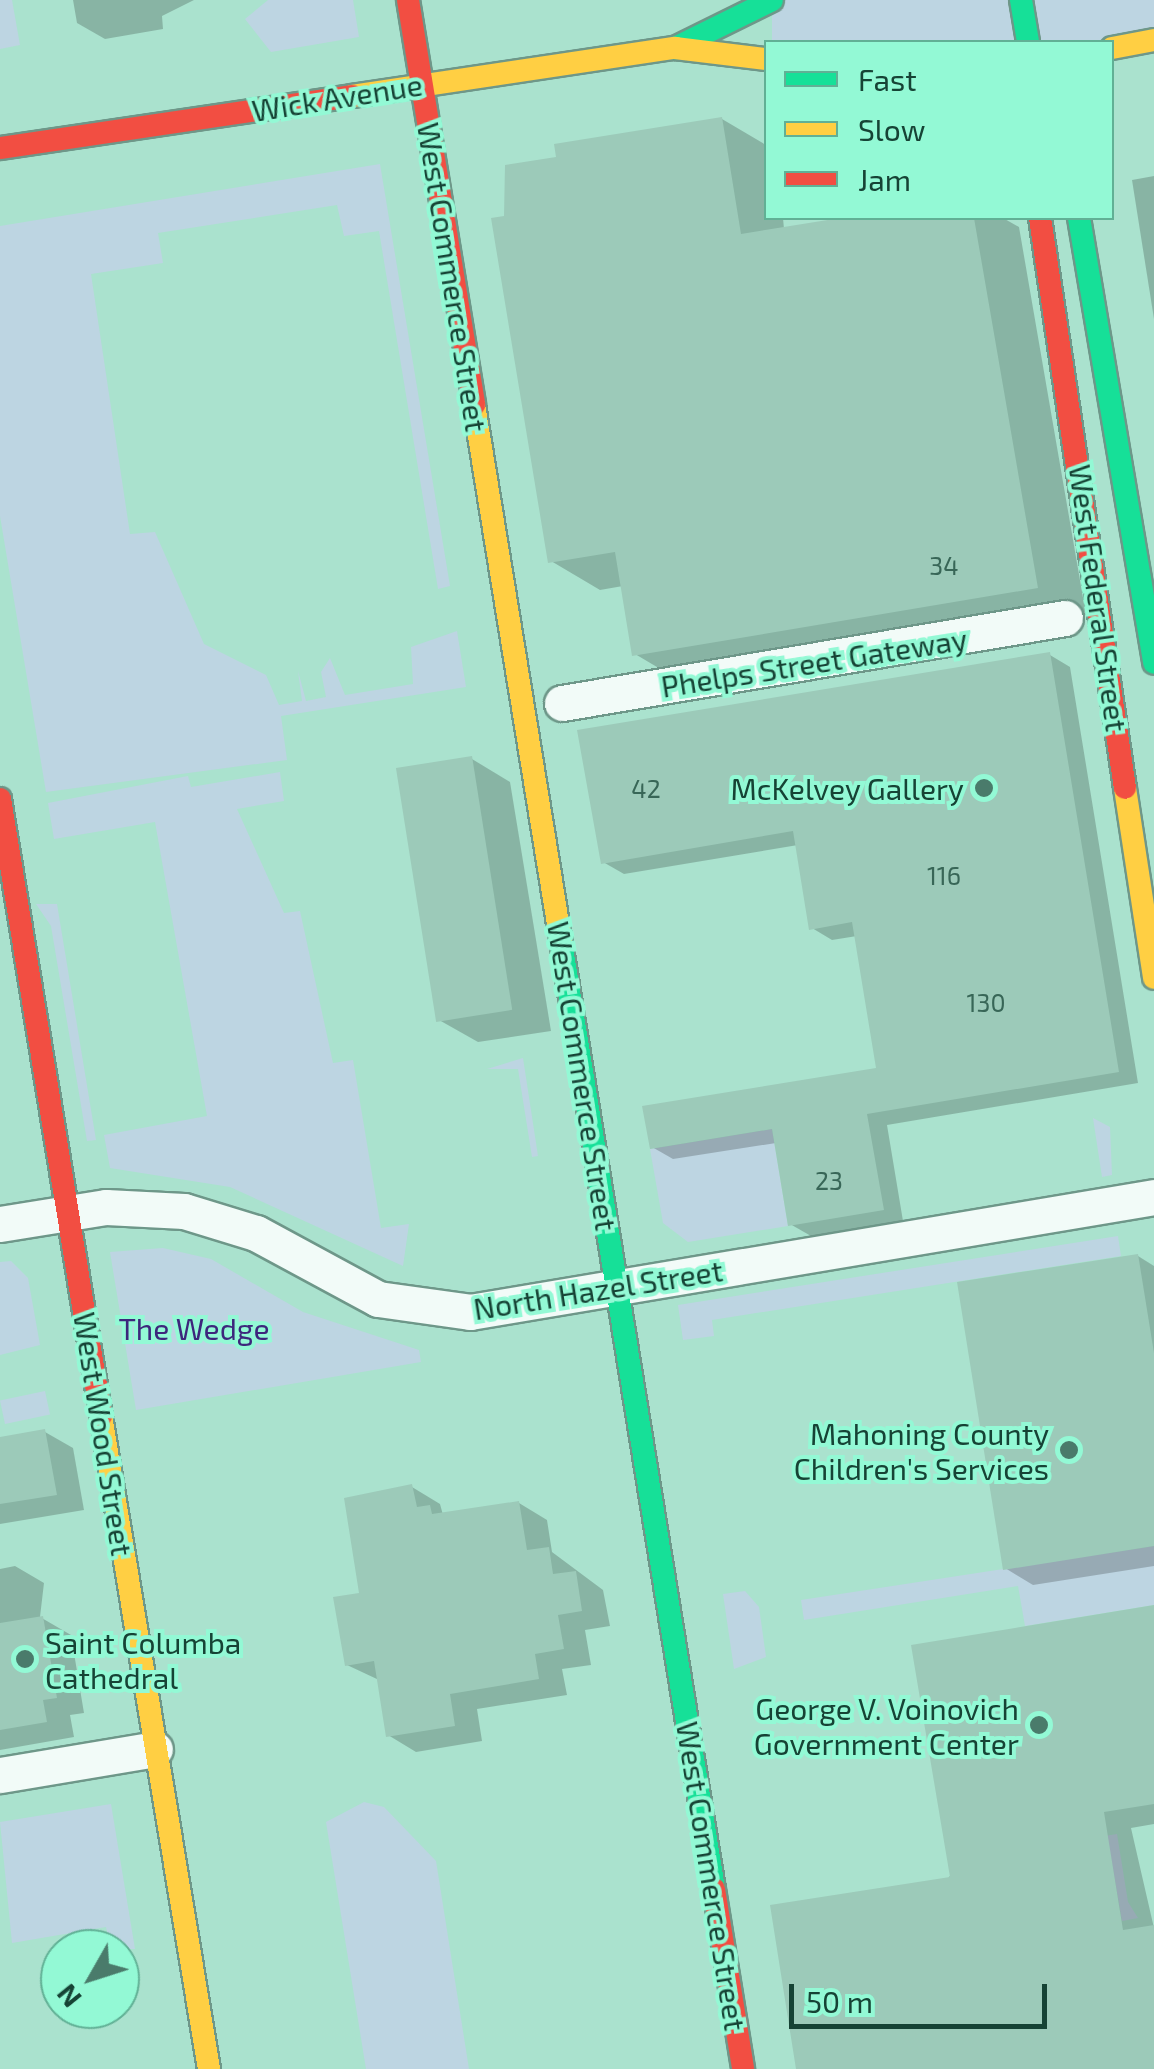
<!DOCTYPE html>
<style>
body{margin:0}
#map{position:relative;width:1154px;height:2069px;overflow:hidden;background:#aae2ce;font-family:"Exo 2",sans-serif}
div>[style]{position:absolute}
.green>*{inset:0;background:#bdd5e2;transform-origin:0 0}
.shadow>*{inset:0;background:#0003}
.building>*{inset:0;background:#9ccab9;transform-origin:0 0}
.roads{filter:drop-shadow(2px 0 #6e9789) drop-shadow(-2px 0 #6e9789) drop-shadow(0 2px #6e9789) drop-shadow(0 -2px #6e9789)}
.street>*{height:35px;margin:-17.5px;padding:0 17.5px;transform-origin:17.5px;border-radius:17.5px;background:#f2fbf8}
.fast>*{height:22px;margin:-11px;padding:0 11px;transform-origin:11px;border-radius:11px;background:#16e098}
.slow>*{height:22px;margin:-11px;padding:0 11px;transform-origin:11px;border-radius:11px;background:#ffcf43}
.jam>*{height:22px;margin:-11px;padding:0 11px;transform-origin:11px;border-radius:11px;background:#f24e42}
.dots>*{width:28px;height:28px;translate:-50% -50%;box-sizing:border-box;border:5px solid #93f9d5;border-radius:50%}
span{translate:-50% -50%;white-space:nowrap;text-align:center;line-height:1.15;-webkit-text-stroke:8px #93f9d5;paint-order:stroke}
.number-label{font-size:25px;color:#386657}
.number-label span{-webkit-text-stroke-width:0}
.street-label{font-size:30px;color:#164335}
.poi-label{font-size:30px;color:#164335}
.right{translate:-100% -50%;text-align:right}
.left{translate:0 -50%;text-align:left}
.park-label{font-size:30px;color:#3d277c}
.legend{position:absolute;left:764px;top:40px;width:350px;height:180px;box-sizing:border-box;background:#93f9d5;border:2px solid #61b095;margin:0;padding:12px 18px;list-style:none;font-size:30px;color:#164335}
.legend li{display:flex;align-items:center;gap:20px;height:50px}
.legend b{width:50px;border:2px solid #61b095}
.north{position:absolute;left:40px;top:1929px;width:100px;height:100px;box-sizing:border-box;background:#93f9d5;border:2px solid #61b095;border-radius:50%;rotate:231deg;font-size:28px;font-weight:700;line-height:40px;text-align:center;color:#164335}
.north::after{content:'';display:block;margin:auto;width:35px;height:45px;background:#4a7b6b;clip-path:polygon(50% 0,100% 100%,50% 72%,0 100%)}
.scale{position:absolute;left:789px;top:1984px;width:258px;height:45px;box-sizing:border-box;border:5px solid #164335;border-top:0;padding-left:12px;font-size:30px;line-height:35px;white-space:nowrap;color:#164335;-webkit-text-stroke:8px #93f9d5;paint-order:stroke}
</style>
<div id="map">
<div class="green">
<i style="clip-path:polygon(0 0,12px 0,20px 45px,0 49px)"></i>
<i style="clip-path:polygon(268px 0,353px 0,359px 37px,271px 52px,245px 19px)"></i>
<i style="left:772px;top:0;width:382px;height:42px"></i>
<i style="clip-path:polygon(380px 164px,450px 586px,438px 589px,379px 231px,344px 236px,337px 205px,158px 233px,163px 263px,91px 274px,130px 534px,155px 532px,204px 644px,266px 675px,279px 705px,302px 701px,298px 671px,306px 701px,326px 697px,321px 672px,330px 658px,345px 695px,413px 684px,411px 647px,457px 631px,466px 687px,281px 716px,287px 760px,46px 792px,0 516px,0 226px)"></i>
<i style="clip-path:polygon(280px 772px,284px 801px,237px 809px,284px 913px,300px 911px,333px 1063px,353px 1060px,381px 1228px,409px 1224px,403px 1266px,230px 1187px,110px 1168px,104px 1135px,207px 1116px,155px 822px,54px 839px,48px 803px,188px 776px,191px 787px)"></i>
<i style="clip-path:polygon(36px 904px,57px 904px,96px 1140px,87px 1141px,51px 926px)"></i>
<i style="clip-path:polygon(523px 1058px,538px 1156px,532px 1157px,518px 1069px,487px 1069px)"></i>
<i style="clip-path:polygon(1093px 1118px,1110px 1127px,1112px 1175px,1102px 1177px)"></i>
<i style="clip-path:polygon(772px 1129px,788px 1226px,688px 1242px,663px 1223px,650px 1149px)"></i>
<i style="clip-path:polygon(1118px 1236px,1121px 1256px,712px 1320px,714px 1336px,683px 1340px,678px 1305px)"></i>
<i style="clip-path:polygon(163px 1248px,211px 1259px,303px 1312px,419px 1350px,421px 1362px,136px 1410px,110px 1252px)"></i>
<i style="clip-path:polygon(11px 1261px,28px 1278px,40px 1345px,0 1355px,0 1262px)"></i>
<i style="left:45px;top:1391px;width:24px;height:46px;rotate:78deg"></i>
<i style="clip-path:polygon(1154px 1546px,1154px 1605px,1025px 1626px,1018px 1586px,804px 1620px,801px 1600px)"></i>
<i style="clip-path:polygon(745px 1591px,759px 1607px,766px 1657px,734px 1669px,723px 1594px)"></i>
<i style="clip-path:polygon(364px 1802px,384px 1807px,436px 1861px,469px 2069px,366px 2069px,326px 1822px)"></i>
<i style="clip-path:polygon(111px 1804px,135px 1949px,111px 1949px,106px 1927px,12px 1943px,0 1822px)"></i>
<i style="clip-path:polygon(1117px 1834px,1128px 1902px,1138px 1918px,1122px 1921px,1108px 1841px,1061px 1843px)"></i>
</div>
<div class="shadow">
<i style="clip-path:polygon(73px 0,194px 0,162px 16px,163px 29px,105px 39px,77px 23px)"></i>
<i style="clip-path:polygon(722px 119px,766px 145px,766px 218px,783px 218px,784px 229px,856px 218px,1003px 218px,1019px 227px,1086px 615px,684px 683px,635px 654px,623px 586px,600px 590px,551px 561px,507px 218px,558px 159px)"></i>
<i style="clip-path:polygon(1154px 176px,1154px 319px,1132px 180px)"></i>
<i style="clip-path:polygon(1050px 655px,1070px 667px,1138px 1083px,887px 1125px,903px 1221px,811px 1236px,790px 1224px,776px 1143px,673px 1159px,652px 1147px,879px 1070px,857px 936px,832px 940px,812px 928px,798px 845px,624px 874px,603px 862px)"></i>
<i style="clip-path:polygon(472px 759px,510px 782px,551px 1031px,478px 1042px,439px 1020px)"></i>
<i style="clip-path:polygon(1138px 1256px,1154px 1266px,1154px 1566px,1033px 1585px,1005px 1568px)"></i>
<i style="clip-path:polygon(45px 1432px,73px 1448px,84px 1510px,0 1524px,0 1440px)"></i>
<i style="clip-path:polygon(412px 1487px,440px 1504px,443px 1515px,519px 1503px,547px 1520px,552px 1552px,603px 1590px,610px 1626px,585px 1630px,591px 1665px,562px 1669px,567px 1695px,477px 1709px,482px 1741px,416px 1752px,388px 1735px,379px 1680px,347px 1665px,362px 1595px)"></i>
<i style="clip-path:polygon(15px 1566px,44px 1583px,40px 1617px,71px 1635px,84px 1713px,70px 1715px,74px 1737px,0 1750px,0 1569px)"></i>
<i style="clip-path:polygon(1154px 1608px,1154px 1824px,1131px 1828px,1154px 1928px,1154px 2069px,803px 2069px)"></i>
</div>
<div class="building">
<i style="clip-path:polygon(722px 117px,741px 234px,840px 218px,974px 218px,1038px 588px,632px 656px,615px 552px,548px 563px,491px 218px,504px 216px,505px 165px,556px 157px,554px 144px)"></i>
<i style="clip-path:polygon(1050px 652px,1119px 1072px,867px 1114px,884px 1210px,788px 1226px,772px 1129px,650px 1149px,642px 1106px,876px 1068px,852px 922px,809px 930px,793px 831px,601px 864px,577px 730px)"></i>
<i style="left:472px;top:756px;width:257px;height:77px;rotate:81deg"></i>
<i style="clip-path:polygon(1138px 1254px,1154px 1353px,1154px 1546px,1003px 1570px,957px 1282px)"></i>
<i style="clip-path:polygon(45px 1429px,57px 1495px,0 1504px,0 1437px)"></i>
<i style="clip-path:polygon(412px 1484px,417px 1507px,430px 1505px,432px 1514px,519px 1501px,527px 1550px,549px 1547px,553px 1574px,576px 1571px,582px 1611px,558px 1615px,564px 1649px,535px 1654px,539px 1679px,450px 1694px,455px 1726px,386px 1737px,374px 1661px,345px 1666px,333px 1597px,359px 1593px,344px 1498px)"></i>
<i style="clip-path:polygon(1154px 1605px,1154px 1804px,1104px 1812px,1123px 1930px,1154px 1925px,1154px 2069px,796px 2069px,770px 1905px,950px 1877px,911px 1645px)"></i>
<i style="clip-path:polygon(43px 1616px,57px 1698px,43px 1700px,47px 1722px,0 1730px,0 1623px)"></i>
</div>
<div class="roads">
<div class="street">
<i style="left:562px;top:703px;width:510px;rotate:-9.59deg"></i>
<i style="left:0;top:1224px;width:107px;rotate:-9.1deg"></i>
<i style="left:106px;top:1207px;width:78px;rotate:2.9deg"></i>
<i style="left:184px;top:1211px;width:75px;rotate:17deg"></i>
<i style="left:256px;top:1233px;width:139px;rotate:28.4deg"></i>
<i style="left:378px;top:1299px;width:93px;rotate:8deg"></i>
<i style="left:470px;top:1312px;width:694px;rotate:-9.54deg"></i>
<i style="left:0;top:1775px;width:157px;rotate:-9.5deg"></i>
</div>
<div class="fast">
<i style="left:1021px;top:0;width:43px;rotate:80.5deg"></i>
<i style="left:675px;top:48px;width:108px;rotate:-26.3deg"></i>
<i style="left:1079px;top:218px;width:451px;rotate:80.4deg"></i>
<i style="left:561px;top:942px;width:959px;rotate:80.82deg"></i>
</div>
<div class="slow">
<i style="left:1112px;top:48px;width:43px;rotate:-10.8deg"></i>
<i style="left:352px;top:96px;width:327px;rotate:-8.5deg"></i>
<i style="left:675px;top:48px;width:92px;rotate:6.9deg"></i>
<i style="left:474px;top:405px;width:544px;rotate:80.8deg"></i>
<i style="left:1125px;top:788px;width:192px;rotate:81.3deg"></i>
<i style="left:101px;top:1416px;width:662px;rotate:80.61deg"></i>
</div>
<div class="jam">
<i style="left:408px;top:0;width:410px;rotate:80.7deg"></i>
<i style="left:0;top:148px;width:356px;rotate:-8.4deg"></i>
<i style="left:1040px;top:218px;width:576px;rotate:81.52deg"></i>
<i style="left:0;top:799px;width:625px;rotate:80.7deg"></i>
<i style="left:714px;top:1889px;width:182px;rotate:80.8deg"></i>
</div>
</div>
<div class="dots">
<i style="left:984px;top:788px;background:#4a7b6b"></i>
<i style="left:1069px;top:1450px;background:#4a7b6b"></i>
<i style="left:25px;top:1659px;background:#4a7b6b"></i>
<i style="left:1039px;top:1725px;background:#4a7b6b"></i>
</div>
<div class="number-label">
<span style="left:944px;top:565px">34</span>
<span style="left:646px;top:788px">42</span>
<span style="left:944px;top:875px">116</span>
<span style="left:986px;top:1002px">130</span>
<span style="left:829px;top:1180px">23</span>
</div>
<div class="street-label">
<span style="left:337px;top:97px;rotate:-9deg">Wick Avenue</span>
<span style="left:453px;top:277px;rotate:81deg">West Commerce Street</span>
<span style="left:1099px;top:598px;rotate:82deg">West Federal Street</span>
<span style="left:814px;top:662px;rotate:-9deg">Phelps Street Gateway</span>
<span style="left:583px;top:1076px;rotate:81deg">West Commerce Street</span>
<span style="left:598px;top:1289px;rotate:-9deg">North Hazel Street</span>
<span style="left:104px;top:1434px;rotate:81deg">West Wood Street</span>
<span style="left:712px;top:1876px;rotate:81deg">West Commerce Street</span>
</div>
<div class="poi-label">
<span class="right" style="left:964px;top:788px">McKelvey Gallery</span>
<span class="right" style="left:1049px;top:1450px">Mahoning County<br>Children's Services</span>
<span class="left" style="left:45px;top:1659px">Saint Columba<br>Cathedral</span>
<span class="right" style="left:1019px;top:1725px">George V. Voinovich<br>Government Center</span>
</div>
<div class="park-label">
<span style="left:194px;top:1328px">The Wedge</span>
</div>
<ul class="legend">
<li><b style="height:12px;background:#16e098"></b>Fast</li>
<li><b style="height:12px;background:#ffcf43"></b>Slow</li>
<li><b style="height:12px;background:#f24e42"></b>Jam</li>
</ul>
<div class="north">N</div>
<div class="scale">50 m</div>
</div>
